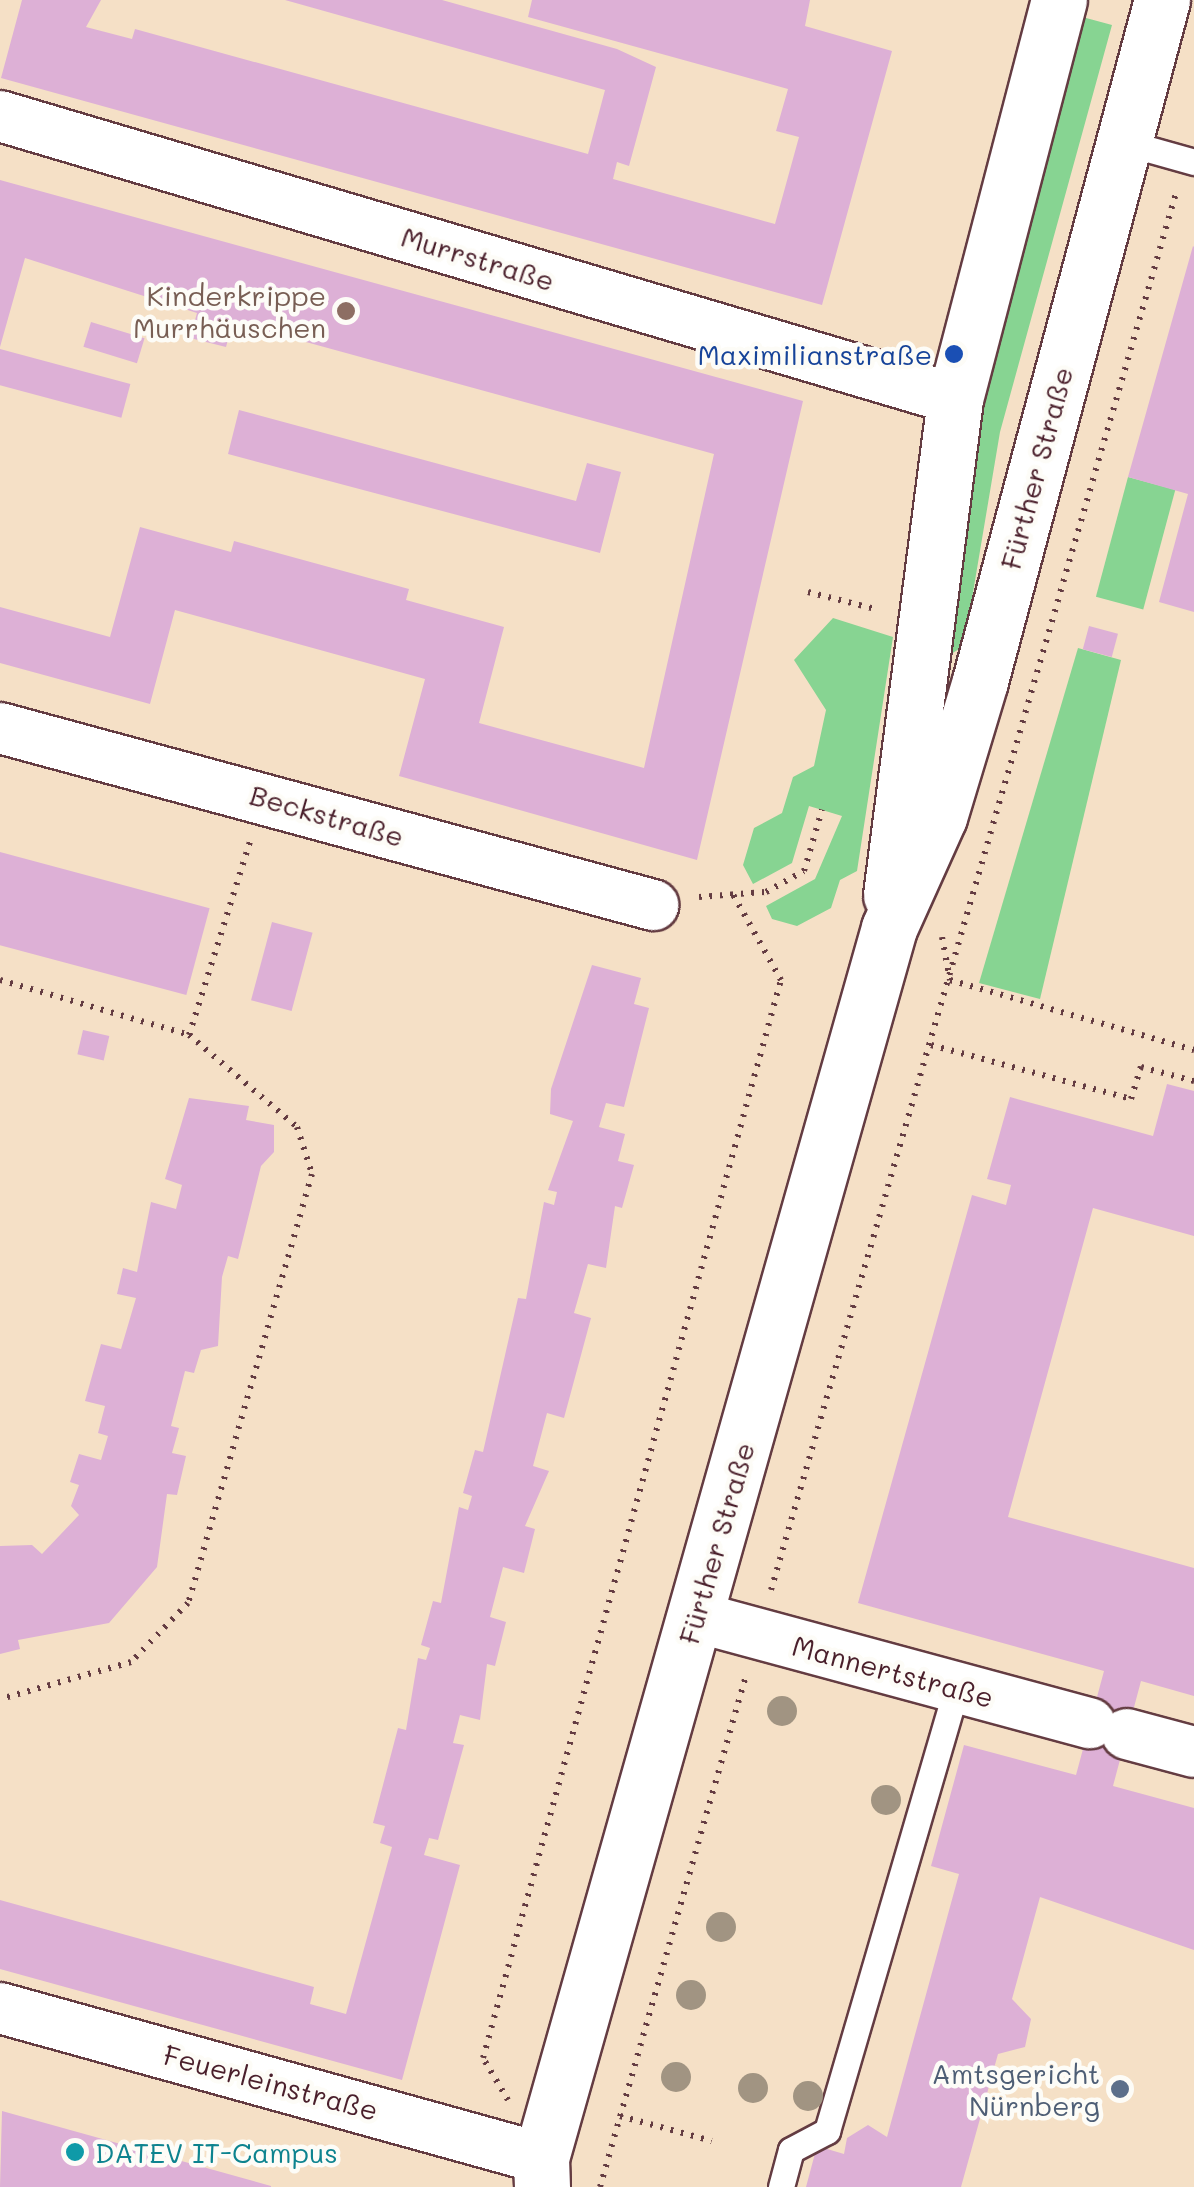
<!DOCTYPE html>
<meta charset="utf-8">
<style>
body{margin:0}
#map{position:relative;width:1194px;height:2187px;overflow:hidden;background:#f5e0c6;font-family:Mali,sans-serif}
div>[style]{position:absolute}
.green>*{inset:0;background:#87d492;transform-origin:0 0}
.building>*{inset:0;background:#ddb0d6;transform-origin:0 0}
.path>*{height:6px;margin-top:-3px;transform-origin:0;background:repeating-linear-gradient(90deg,#643c42 0 2.5px,transparent 0 10.5px)}
.roads{filter:drop-shadow(2px 0 #643c42) drop-shadow(-2px 0 #643c42) drop-shadow(0 2px #643c42) drop-shadow(0 -2px #643c42)}
.lane>*{height:25px;margin:-12.5px;padding:0 12.5px;transform-origin:12.5px;border-radius:12.5px;background:#fff}
.street>*{height:50px;margin:-25px;padding:0 25px;transform-origin:25px;border-radius:25px;background:#fff}
.secondary>*{height:55px;margin:-27.5px;padding:0 27.5px;transform-origin:27.5px;border-radius:27.5px;background:#fff}
.trees>*{width:30px;height:30px;margin:-15px;border-radius:50%;background:#a19482}
.dots>*{width:28px;height:28px;translate:-50% -50%;box-sizing:border-box;border:5px solid #fdfcf7;border-radius:50%}
span{translate:-50% -50%;white-space:nowrap;text-align:center;line-height:1.15;-webkit-text-stroke:9px #fdfcf7;paint-order:stroke}
.street-label{font-size:28px;color:#4a1f2b}
.education-label{font-size:28px;color:#785e54}
.right{translate:-100% -50%;text-align:right}
.transit-label{font-size:28px;color:#164399}
.service-label{font-size:28px;color:#4e5e75}
.culture-label{font-size:28px;color:#0d838f}
.left{translate:0 -50%;text-align:left}
</style>
<div id="map">
<div class="green">
<i style="clip-path:polygon(1075px 15px,1112px 25px,1000px 432px,964px 646px,951px 654px,970px 437px)"></i>
<i style="left:1128px;top:477px;width:49px;height:124px;rotate:15deg"></i>
<i style="clip-path:polygon(833px 618px,893px 637px,857px 871px,840px 880px,831px 908px,797px 926px,772px 919px,766px 906px,815px 879px,842px 816px,809px 806px,792px 863px,753px 884px,743px 865px,754px 828px,782px 813px,793px 777px,814px 766px,826px 710px,794px 660px)"></i>
<i style="clip-path:polygon(1078px 648px,1121px 660px,1040px 999px,979px 983px)"></i>
</div>
<div class="building">
<i style="clip-path:polygon(22px 0,101px 0,86px 27px,132px 39px,135px 29px,588px 154px,605px 90px,285px 0,442px 0,617px 49px,656px 67px,629px 166px,617px 162px,613px 179px,775px 224px,799px 137px,776px 131px,788px 89px,528px 17px,532px 0,810px 0,805px 26px,892px 51px,822px 305px,1px 78px)"></i>
<i style="clip-path:polygon(0 180px,803px 401px,697px 860px,399px 776px,425px 679px,175px 610px,150px 704px,0 663px,0 607px,110px 637px,140px 527px,231px 552px,234px 541px,409px 589px,406px 600px,504px 627px,479px 723px,644px 768px,714px 454px,233px 322px,226px 347px,190px 338px,197px 313px,25px 258px,0 347px)"></i>
<i style="clip-path:polygon(1193px 246px,1194px 247px,1194px 612px,1159px 602px,1188px 494px,1128px 477px)"></i>
<i style="left:91px;top:322px;width:56px;height:26px;rotate:17deg"></i>
<i style="left:0;top:349px;width:135px;height:35px;rotate:15deg"></i>
<i style="clip-path:polygon(239px 410px,576px 501px,587px 463px,621px 472px,600px 553px,228px 454px)"></i>
<i style="left:1089px;top:626px;width:30px;height:24px;rotate:15deg"></i>
<i style="left:0;top:852px;width:217px;height:90px;rotate:15deg"></i>
<i style="left:272px;top:922px;width:42px;height:81px;rotate:15deg"></i>
<i style="clip-path:polygon(592px 965px,641px 978px,634px 1004px,649px 1008px,624px 1107px,606px 1103px,599px 1127px,625px 1134px,618px 1161px,634px 1165px,622px 1208px,615px 1206px,606px 1268px,588px 1264px,574px 1313px,591px 1318px,564px 1418px,547px 1413px,533px 1466px,549px 1471px,525px 1526px,535px 1529px,524px 1573px,503px 1567px,490px 1617px,506px 1622px,495px 1666px,487px 1664px,480px 1720px,460px 1715px,453px 1743px,464px 1745px,438px 1840px,429px 1838px,424px 1855px,460px 1865px,402px 2080px,0 1969px,0 1900px,314px 1987px,310px 2004px,346px 2014px,392px 1847px,380px 1843px,385px 1826px,373px 1823px,398px 1728px,406px 1730px,418px 1658px,426px 1660px,430px 1648px,421px 1645px,433px 1601px,441px 1603px,459px 1507px,468px 1510px,472px 1496px,463px 1493px,475px 1450px,483px 1452px,518px 1298px,526px 1299px,544px 1202px,554px 1205px,557px 1192px,548px 1190px,573px 1121px,550px 1114px,551px 1089px)"></i>
<i style="left:83px;top:1030px;width:27px;height:25px;rotate:13deg"></i>
<i style="clip-path:polygon(1167px 1084px,1194px 1091px,1194px 1236px,1093px 1208px,1008px 1517px,1194px 1568px,1194px 1696px,1141px 1681px,1113px 1786px,1194px 1808px,1194px 1950px,1040px 1897px,1012px 1999px,1031px 2019px,1025px 2047px,998px 2054px,961px 2187px,806px 2187px,817px 2146px,844px 2154px,847px 2138px,868px 2125px,887px 2137px,959px 1874px,931px 1866px,964px 1745px,1076px 1775px,1104px 1671px,858px 1603px,972px 1195px,1006px 1205px,1011px 1185px,987px 1179px,1010px 1097px,1153px 1136px)"></i>
<i style="clip-path:polygon(189px 1098px,249px 1106px,246px 1120px,274px 1125px,274px 1152px,261px 1166px,238px 1259px,228px 1256px,222px 1277px,218px 1346px,201px 1350px,194px 1373px,185px 1371px,171px 1426px,179px 1428px,172px 1453px,186px 1456px,177px 1495px,167px 1494px,157px 1567px,109px 1623px,18px 1640px,20px 1649px,0 1654px,0 1546px,32px 1545px,42px 1554px,79px 1515px,71px 1506px,79px 1485px,70px 1482px,79px 1454px,101px 1460px,108px 1436px,98px 1433px,105px 1406px,85px 1401px,101px 1344px,121px 1349px,136px 1298px,117px 1294px,123px 1268px,137px 1272px,151px 1202px,176px 1209px,182px 1185px,165px 1179px)"></i>
<i style="clip-path:polygon(2px 2111px,271px 2186px,271px 2187px,0 2187px)"></i>
</div>
<div class="path">
<i style="left:808px;top:592px;width:73px;rotate:14.2deg"></i>
<i style="left:699px;top:897px;width:67px;rotate:-4.3deg"></i>
<i style="left:766px;top:892px;width:43px;rotate:-28.9deg"></i>
<i style="left:804px;top:871px;width:64px;rotate:-73.6deg"></i>
<i style="left:942px;top:937px;width:44px;rotate:79.5deg"></i>
<i style="left:950px;top:980px;width:254px;rotate:16deg"></i>
<i style="left:0;top:980px;width:197px;rotate:16.2deg"></i>
<i style="left:189px;top:1035px;width:142px;rotate:40.4deg"></i>
<i style="left:297px;top:1127px;width:49px;rotate:72.3deg"></i>
<i style="left:312px;top:1174px;width:447px;rotate:106.1deg"></i>
<i style="left:188px;top:1603px;width:82px;rotate:134deg"></i>
<i style="left:131px;top:1662px;width:136px;rotate:164.2deg"></i>
<i style="left:189px;top:1035px;width:203px;rotate:-72.5deg"></i>
<i style="left:931px;top:1045px;width:207px;rotate:15.1deg"></i>
<i style="left:1131px;top:1099px;width:34px;rotate:-73deg"></i>
<i style="left:1141px;top:1067px;width:55px;rotate:14.8deg"></i>
<i style="left:771px;top:1590px;width:1458px;rotate:-73.83deg"></i>
<i style="left:508px;top:2100px;width:49px;rotate:-120.8deg"></i>
<i style="left:483px;top:2058px;width:1118px;rotate:-74.55deg"></i>
<i style="left:781px;top:980px;width:102px;rotate:-119.3deg"></i>
<i style="left:620px;top:2116px;width:95px;rotate:15.2deg"></i>
<i style="left:600px;top:2187px;width:528px;rotate:-74.07deg"></i>
</div>
<div class="roads">
<div class="lane">
<i style="left:1123px;top:142px;width:74px;rotate:15.7deg"></i>
<i style="left:781px;top:2187px;width:38px;rotate:-75deg"></i>
<i style="left:791px;top:2150px;width:41px;rotate:-27.8deg"></i>
<i style="left:827px;top:2131px;width:463px;rotate:-73.7deg"></i>
</div>
<div class="street">
<i style="left:0;top:116px;width:996px;rotate:16.51deg"></i>
<i style="left:0;top:728px;width:677px;rotate:15.17deg"></i>
<i style="left:696px;top:1617px;width:408px;rotate:15.1deg"></i>
<i style="left:1127px;top:1734px;width:69px;rotate:15deg"></i>
<i style="left:0;top:2008px;width:561px;rotate:15.5deg"></i>
</div>
<div class="secondary">
<i style="left:891px;top:895px;width:500px;rotate:-82.65deg"></i>
<i style="left:955px;top:399px;width:412px;rotate:-75.4deg"></i>
<i style="left:542px;top:2187px;width:29px;rotate:-92deg"></i>
<i style="left:541px;top:2158px;width:1278px;rotate:-74.2deg"></i>
<i style="left:889px;top:928px;width:122px;rotate:-65.8deg"></i>
<i style="left:939px;top:817px;width:142px;rotate:-73.2deg"></i>
<i style="left:980px;top:681px;width:705px;rotate:-75.04deg"></i>
</div>
</div>
<div class="trees">
<i style="left:782px;top:1711px"></i>
<i style="left:886px;top:1800px"></i>
<i style="left:721px;top:1927px"></i>
<i style="left:691px;top:1995px"></i>
<i style="left:676px;top:2077px"></i>
<i style="left:753px;top:2088px"></i>
<i style="left:808px;top:2096px"></i>
</div>
<div class="dots">
<i style="left:346px;top:311px;background:#8d6e63"></i>
<i style="left:954px;top:354px;background:#1a4fb4"></i>
<i style="left:1120px;top:2089px;background:#5c6f8a"></i>
<i style="left:75px;top:2152px;background:#0f9aa8"></i>
</div>
<div class="street-label">
<span style="left:478px;top:258px;rotate:17deg">Murrstraße</span>
<span style="left:1036px;top:468px;rotate:-75deg">Fürther Straße</span>
<span style="left:327px;top:815px;rotate:16deg">Beckstraße</span>
<span style="left:716px;top:1543px;rotate:-74deg">Fürther Straße</span>
<span style="left:893px;top:1671px;rotate:15deg">Mannertstraße</span>
<span style="left:271px;top:2082px;rotate:15deg">Feuerleinstraße</span>
</div>
<div class="education-label">
<span class="right" style="left:326px;top:311px">Kinderkrippe<br>Murrhäuschen</span>
</div>
<div class="transit-label">
<span class="right" style="left:932px;top:354px">Maximilianstraße</span>
</div>
<div class="service-label">
<span class="right" style="left:1100px;top:2089px">Amtsgericht<br>Nürnberg</span>
</div>
<div class="culture-label">
<span class="left" style="left:95px;top:2152px">DATEV IT-Campus</span>
</div>
</div>
